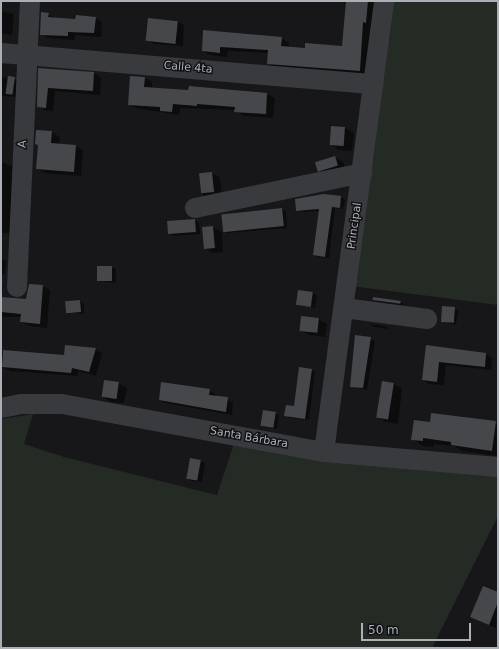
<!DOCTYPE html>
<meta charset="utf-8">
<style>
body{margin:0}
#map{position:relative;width:499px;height:649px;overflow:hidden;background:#171719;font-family:"DejaVu Sans",sans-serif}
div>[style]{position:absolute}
.green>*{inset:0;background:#242a24}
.shadow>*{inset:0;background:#0007;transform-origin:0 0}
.building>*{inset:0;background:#46474b;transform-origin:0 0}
.minor>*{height:20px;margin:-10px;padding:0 10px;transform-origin:10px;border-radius:10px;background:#393a3d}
span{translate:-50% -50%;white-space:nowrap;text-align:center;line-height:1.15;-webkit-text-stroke:3px #121214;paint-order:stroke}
.street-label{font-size:11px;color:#abafb7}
.frame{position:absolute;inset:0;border:2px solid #abafb7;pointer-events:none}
.scale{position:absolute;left:361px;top:623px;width:110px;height:18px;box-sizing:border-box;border:2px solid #abafb7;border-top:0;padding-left:5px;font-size:12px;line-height:14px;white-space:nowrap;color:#abafb7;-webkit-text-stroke:3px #121214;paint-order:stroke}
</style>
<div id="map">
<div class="green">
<i style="clip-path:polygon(387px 1px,498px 1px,498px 305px,351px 286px)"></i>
<i style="clip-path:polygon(33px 414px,24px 444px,64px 457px,217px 495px,237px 434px,498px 469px,498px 516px,433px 646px,437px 648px,1px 648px,1px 419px)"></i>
</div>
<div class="shadow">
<i style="clip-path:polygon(343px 1px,379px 1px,368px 75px,276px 68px,268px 63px,269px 53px,228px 51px,227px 57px,210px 55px,203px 51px,204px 31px,281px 38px,289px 43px,289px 48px,343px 47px,346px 5px)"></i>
<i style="clip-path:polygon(1px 11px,14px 14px,12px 35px,1px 33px)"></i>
<i style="clip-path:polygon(48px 14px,55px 18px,76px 20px,95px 18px,102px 22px,101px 37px,75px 35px,75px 40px,48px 38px,41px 34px)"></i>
<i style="clip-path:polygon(178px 22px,184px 25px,183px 46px,154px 44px,148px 40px)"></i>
<i style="clip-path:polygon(39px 69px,94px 73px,101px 77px,100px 95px,55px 91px,53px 111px,45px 110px,38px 106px)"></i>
<i style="clip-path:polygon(1px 77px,20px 81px,20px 97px,2px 96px,1px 104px)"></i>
<i style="clip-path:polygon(145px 78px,152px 82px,152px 88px,189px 91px,190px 87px,267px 94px,275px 98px,273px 118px,243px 116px,236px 110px,180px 108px,179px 115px,136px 108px,129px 104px)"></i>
<i style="clip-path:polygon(332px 127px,345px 128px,354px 133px,352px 151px,339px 150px,331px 145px)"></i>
<i style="clip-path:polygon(37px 131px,52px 132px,60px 137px,59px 144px,76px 146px,83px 150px,81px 176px,45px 173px,37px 169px,39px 146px)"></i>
<i style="clip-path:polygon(334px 157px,343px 162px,346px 171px,327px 175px,318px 170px)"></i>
<i style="clip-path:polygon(1px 162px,15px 167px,11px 233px,1px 233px)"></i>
<i style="clip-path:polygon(212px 173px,220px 178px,222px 197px,210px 199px,202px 194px)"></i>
<i style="clip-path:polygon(341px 197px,345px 200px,343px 209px,335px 208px,329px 258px,318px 257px,314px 254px,320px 211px,301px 212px,297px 210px)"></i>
<i style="clip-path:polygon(282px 209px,286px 212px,287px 228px,227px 233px,223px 230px)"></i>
<i style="clip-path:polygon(195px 220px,199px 223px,200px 234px,173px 236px,169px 233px)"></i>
<i style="clip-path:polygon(213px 227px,222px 232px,223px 252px,213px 253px,205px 248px,203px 228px)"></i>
<i style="clip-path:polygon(1px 258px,6px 261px,5px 274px,1px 276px)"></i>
<i style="clip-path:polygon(112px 267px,116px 269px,116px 283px,98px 281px)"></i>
<i style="clip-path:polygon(29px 285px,43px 286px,50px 290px,47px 328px,29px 326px,21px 322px,22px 317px,1px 317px,1px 298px,27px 300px)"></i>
<i style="clip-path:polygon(313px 293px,317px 296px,315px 308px,297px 304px)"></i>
<i style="clip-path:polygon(374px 300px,401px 302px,405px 306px,378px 302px)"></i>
<i style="clip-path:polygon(80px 301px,84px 304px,84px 314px,66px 312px)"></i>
<i style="left:443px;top:307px;width:16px;height:15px;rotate:11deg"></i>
<i style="clip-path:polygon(318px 319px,327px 324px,325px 337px,309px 335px,300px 330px)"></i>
<i style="clip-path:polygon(370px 324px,385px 326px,389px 329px,374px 327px)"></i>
<i style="clip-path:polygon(356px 336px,375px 341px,367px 390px,351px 386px)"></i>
<i style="clip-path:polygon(95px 349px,102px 353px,96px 376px,78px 371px,78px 376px,10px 371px,1px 367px,1px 351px,65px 356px)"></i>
<i style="clip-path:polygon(445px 350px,486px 354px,492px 358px,491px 370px,446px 365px,444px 385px,429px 384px,423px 380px)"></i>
<i style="clip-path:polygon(311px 370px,315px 372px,309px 420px,290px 418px,286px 415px,294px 407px)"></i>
<i style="clip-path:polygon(118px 383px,127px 388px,124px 403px,111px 402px,103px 397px)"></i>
<i style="clip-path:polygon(394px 384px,402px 389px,398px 424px,386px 422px,378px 417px)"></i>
<i style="clip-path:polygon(209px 390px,215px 394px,215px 396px,233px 402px,232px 415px,165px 403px,160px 400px)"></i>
<i style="clip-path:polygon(275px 413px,279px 415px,277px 429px,262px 426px)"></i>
<i style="clip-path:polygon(432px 414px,498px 424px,498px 456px,462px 451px,454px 446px,434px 444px,434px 447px,423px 446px,412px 439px,431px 423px)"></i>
<i style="clip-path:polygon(201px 461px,205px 463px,202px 482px,192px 481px,188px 479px)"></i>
<i style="clip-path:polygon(498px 593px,496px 628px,471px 617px)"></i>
</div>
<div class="building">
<i style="clip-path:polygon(346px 1px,368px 1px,366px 23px,363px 22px,360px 71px,267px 64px,268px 50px,220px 47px,220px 53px,202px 51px,203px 30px,282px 37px,281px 46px,305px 48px,305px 43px,342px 46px)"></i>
<i style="clip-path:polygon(41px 12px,49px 13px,48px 17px,75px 19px,76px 15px,96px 17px,94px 33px,68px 32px,68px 36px,40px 35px)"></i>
<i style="left:148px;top:18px;width:30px;height:23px;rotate:6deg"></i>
<i style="clip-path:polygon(38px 68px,94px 72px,93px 91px,48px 88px,46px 108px,37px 107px)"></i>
<i style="left:8px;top:76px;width:7px;height:18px;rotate:8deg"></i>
<i style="clip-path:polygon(130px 76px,145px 77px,144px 87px,188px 90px,189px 86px,267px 93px,266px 114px,234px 112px,235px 107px,197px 104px,197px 106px,173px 104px,172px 112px,160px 111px,160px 107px,128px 105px)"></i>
<i style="left:331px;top:126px;width:14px;height:19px;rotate:4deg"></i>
<i style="clip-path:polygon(36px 130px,52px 131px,51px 143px,76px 145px,74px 172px,36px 169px,38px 145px,35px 144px)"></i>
<i style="left:335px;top:156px;width:10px;height:21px;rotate:73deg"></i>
<i style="left:212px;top:172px;width:20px;height:13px;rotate:84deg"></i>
<i style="clip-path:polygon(324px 194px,341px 196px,340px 208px,332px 207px,325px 257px,313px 255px,319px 209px,296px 211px,295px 199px)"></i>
<i style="left:282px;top:208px;width:18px;height:61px;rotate:84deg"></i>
<i style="left:195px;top:219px;width:13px;height:28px;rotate:86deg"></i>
<i style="left:213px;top:226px;width:22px;height:11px;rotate:85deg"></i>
<i style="left:97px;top:266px;width:15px;height:15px"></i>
<i style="clip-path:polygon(29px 284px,43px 285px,40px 324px,20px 322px,21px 314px,1px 312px,1px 297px,26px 299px)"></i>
<i style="left:298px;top:290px;width:15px;height:15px;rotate:8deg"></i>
<i style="left:373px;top:297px;width:28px;height:3px;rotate:8deg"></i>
<i style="left:80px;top:300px;width:12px;height:15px;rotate:85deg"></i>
<i style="left:442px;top:306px;width:13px;height:16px;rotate:4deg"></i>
<i style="left:301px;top:316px;width:18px;height:15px;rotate:6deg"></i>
<i style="clip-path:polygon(355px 335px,371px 337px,363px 388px,350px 387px)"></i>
<i style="clip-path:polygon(65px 345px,96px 348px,89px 372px,72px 368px,71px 373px,2px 367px,3px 350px,64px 355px)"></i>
<i style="clip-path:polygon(426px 345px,486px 353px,485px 367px,439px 362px,437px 382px,422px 380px)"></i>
<i style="clip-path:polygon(299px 367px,312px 369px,305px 419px,284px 416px,286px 405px,294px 406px)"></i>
<i style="left:104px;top:380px;width:15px;height:17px;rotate:8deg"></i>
<i style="left:382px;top:381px;width:12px;height:37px;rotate:9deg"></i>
<i style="clip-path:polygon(161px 382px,210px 389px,209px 395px,228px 397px,226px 412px,159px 400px)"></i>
<i style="left:263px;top:410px;width:13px;height:16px;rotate:9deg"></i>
<i style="clip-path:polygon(431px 413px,496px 421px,492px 451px,451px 445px,451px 442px,423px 438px,423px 441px,411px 440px,414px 420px,430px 422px)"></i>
<i style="left:190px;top:458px;width:11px;height:21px;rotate:10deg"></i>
<i style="clip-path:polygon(483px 586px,498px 592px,498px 602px,489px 625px,470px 617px)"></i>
</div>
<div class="minor">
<i style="left:1px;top:53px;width:374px;rotate:4.8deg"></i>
<i style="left:195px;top:208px;width:171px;rotate:-11.8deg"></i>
<i style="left:17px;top:287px;width:286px;rotate:-87.4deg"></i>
<i style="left:344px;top:308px;width:84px;rotate:7.5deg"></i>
<i style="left:1px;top:408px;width:20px;rotate:-11deg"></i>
<i style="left:21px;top:404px;width:41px"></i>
<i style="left:62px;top:404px;width:266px;rotate:10.4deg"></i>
<i style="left:324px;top:452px;width:175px;rotate:4.9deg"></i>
<i style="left:324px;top:452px;width:455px;rotate:-82.4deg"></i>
</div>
<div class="street-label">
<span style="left:188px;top:68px;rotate:5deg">Calle 4ta</span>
<span style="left:23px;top:144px;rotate:-87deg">A</span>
<span style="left:355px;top:226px;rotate:-82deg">Principal</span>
<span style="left:249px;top:438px;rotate:10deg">Santa Bárbara</span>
</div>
<div class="frame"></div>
<div class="scale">50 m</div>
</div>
